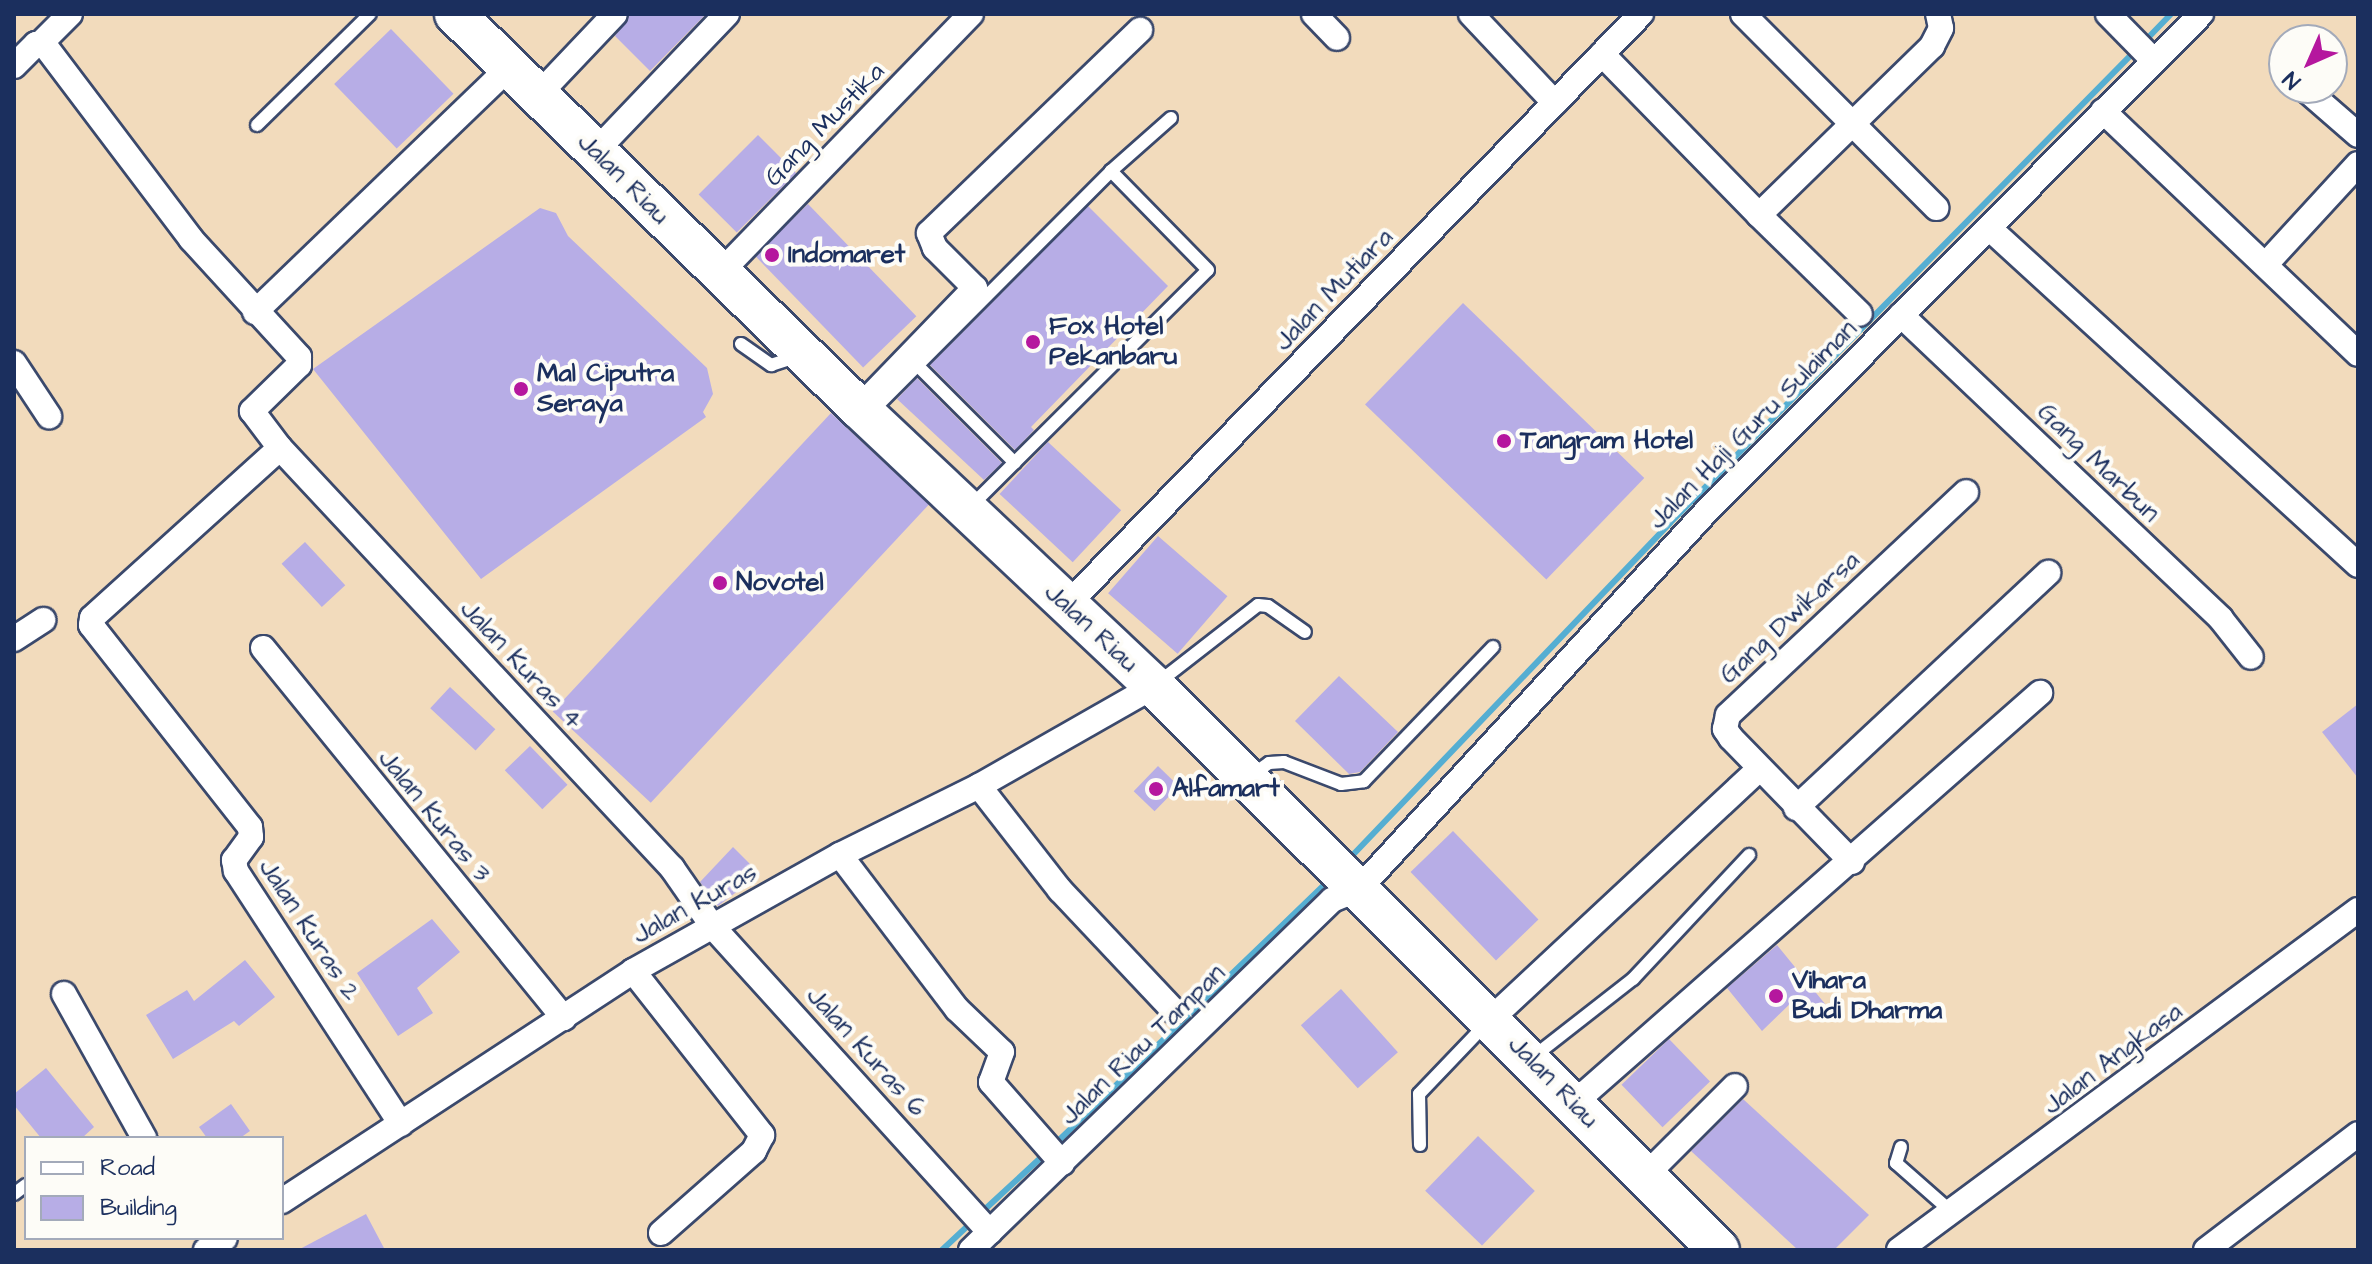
<!DOCTYPE html>
<style>
body{margin:0}
#map{position:relative;width:2372px;height:1264px;overflow:hidden;background:#f2dbbc;font-family:"Architects Daughter",sans-serif}
div>[style]{position:absolute}
.stream>*{height:6px;margin:-3px;padding:0 3px;transform-origin:3px;border-radius:3px;background:#55aed2}
.building>*{inset:0;background:#b7ade6;transform-origin:0 0}
.roads{filter:drop-shadow(2px 0 #3b496c) drop-shadow(-2px 0 #3b496c) drop-shadow(0 2px #3b496c) drop-shadow(0 -2px #3b496c)}
.lane>*{height:12px;margin:-6px;padding:0 6px;transform-origin:6px;border-radius:6px;background:#fff}
.street>*{height:24px;margin:-12px;padding:0 12px;transform-origin:12px;border-radius:12px;background:#fff}
.primary>*{height:40px;margin:-20px;padding:0 20px;transform-origin:20px;border-radius:20px;background:#fff}
.dots>*{width:22px;height:22px;translate:-50% -50%;box-sizing:border-box;border:4px solid #fdfcf7;border-radius:50%}
span{translate:-50% -50%;white-space:nowrap;text-align:center;line-height:1.15;-webkit-text-stroke:8px #fdfcf7;paint-order:stroke}
.street-label{font-size:26px;color:#1b2f5e}
.poi-label{font-size:26px;color:#1b2f5e;font-weight:700}
.left{translate:0 -50%;text-align:left}
.frame{position:absolute;inset:0;border:16px solid #1b2f5e;pointer-events:none}
.legend{position:absolute;left:24px;top:1136px;width:260px;height:104px;box-sizing:border-box;background:#fdfcf7;border:2px solid #a3aaba;margin:0;padding:10px 14px;list-style:none;font-size:24px;color:#1b2f5e}
.legend li{display:flex;align-items:center;gap:16px;height:40px}
.legend b{width:40px;border:2px solid #a3aaba}
.north{position:absolute;left:2268px;top:24px;width:80px;height:80px;box-sizing:border-box;background:#fdfcf7;border:2px solid #a3aaba;border-radius:50%;rotate:225deg;font-size:22px;font-weight:700;line-height:32px;text-align:center;color:#1b2f5e}
.north::after{content:'';display:block;margin:auto;width:28px;height:36px;background:#b5179e;clip-path:polygon(50% 0,100% 100%,50% 72%,0 100%)}
</style>
<div id="map">
<div class="stream">
<i style="left:2143px;top:43px;width:40px;rotate:-46deg"></i>
<i style="left:1348px;top:860px;width:466px;rotate:-46.3deg"></i>
<i style="left:1670px;top:523px;width:663px;rotate:-45.43deg"></i>
<i style="left:1055px;top:1144px;width:380px;rotate:-43.9deg"></i>
<i style="left:982px;top:1212px;width:88px;rotate:-42.7deg"></i>
<i style="left:942px;top:1250px;width:44px;rotate:-43.2deg"></i>
</div>
<div class="building">
<i style="clip-path:polygon(630px 14px,706px 14px,650px 71px,615px 36px)"></i>
<i style="left:391px;top:29px;width:90px;height:79px;rotate:46deg"></i>
<i style="left:758px;top:135px;width:54px;height:84px;rotate:45deg"></i>
<i style="left:808px;top:204px;width:156px;height:74px;rotate:46deg"></i>
<i style="clip-path:polygon(1088px 206px,1168px 286px,1031px 427px,1034px 430px,1015px 450px,930px 365px)"></i>
<i style="clip-path:polygon(540px 208px,556px 213px,568px 236px,707px 368px,713px 394px,703px 412px,706px 417px,481px 579px,313px 369px)"></i>
<i style="left:1463px;top:303px;width:252px;height:141px;rotate:44deg"></i>
<i style="clip-path:polygon(917px 378px,1002px 463px,984px 480px,897px 399px)"></i>
<i style="left:831px;top:413px;width:134px;height:408px;rotate:43deg"></i>
<i style="left:1048px;top:442px;width:100px;height:71px;rotate:43deg"></i>
<i style="left:1158px;top:536px;width:92px;height:76px;rotate:41deg"></i>
<i style="left:305px;top:542px;width:59px;height:32px;rotate:47deg"></i>
<i style="clip-path:polygon(1339px 676px,1398px 732px,1360px 772px,1349px 774px,1295px 721px)"></i>
<i style="left:450px;top:687px;width:62px;height:29px;rotate:43deg"></i>
<i style="clip-path:polygon(2358px 704px,2358px 778px,2322px 732px)"></i>
<i style="left:530px;top:746px;width:54px;height:35px;rotate:46deg"></i>
<i style="left:1158px;top:766px;width:29px;height:35px;rotate:44deg"></i>
<i style="left:1453px;top:831px;width:123px;height:59px;rotate:46deg"></i>
<i style="clip-path:polygon(733px 847px,760px 874px,718px 906px,700px 882px)"></i>
<i style="clip-path:polygon(432px 919px,460px 952px,417px 988px,433px 1013px,398px 1036px,357px 973px)"></i>
<i style="clip-path:polygon(1777px 945px,1830px 1010px,1818px 1020px,1796px 998px,1762px 1031px,1727px 988px)"></i>
<i style="clip-path:polygon(245px 960px,275px 997px,239px 1026px,234px 1021px,173px 1059px,146px 1015px,187px 990px,194px 1001px)"></i>
<i style="left:1341px;top:989px;width:85px;height:54px;rotate:48deg"></i>
<i style="left:1669px;top:1039px;width:59px;height:66px;rotate:46deg"></i>
<i style="clip-path:polygon(46px 1068px,94px 1127px,82px 1138px,41px 1138px,14px 1105px,14px 1094px)"></i>
<i style="clip-path:polygon(1743px 1099px,1869px 1215px,1834px 1250px,1798px 1250px,1691px 1151px)"></i>
<i style="clip-path:polygon(231px 1104px,250px 1131px,240px 1138px,207px 1138px,199px 1127px)"></i>
<i style="left:1478px;top:1136px;width:79px;height:76px;rotate:44deg"></i>
<i style="clip-path:polygon(366px 1214px,385px 1250px,298px 1250px)"></i>
</div>
<div class="roads">
<div class="lane">
<i style="left:257px;top:125px;width:158px;rotate:-44.5deg"></i>
<i style="left:741px;top:344px;width:37px;rotate:35deg"></i>
<i style="left:771px;top:365px;width:25px;rotate:-18deg"></i>
<i style="left:918px;top:366px;width:137px;rotate:45deg"></i>
<i style="left:872px;top:411px;width:339px;rotate:-45.1deg"></i>
<i style="left:1111px;top:171px;width:80px;rotate:-41.5deg"></i>
<i style="left:971px;top:506px;width:334px;rotate:-44.9deg"></i>
<i style="left:1208px;top:270px;width:139px;rotate:-134.4deg"></i>
<i style="left:1159px;top:682px;width:125px;rotate:-37.9deg"></i>
<i style="left:1258px;top:605px;width:10px;rotate:6deg"></i>
<i style="left:1268px;top:606px;width:45px;rotate:35.1deg"></i>
<i style="left:1252px;top:775px;width:21px;rotate:-35deg"></i>
<i style="left:1269px;top:763px;width:15px;rotate:-4deg"></i>
<i style="left:1284px;top:762px;width:61px;rotate:21.1deg"></i>
<i style="left:1341px;top:784px;width:23px;rotate:-7deg"></i>
<i style="left:1364px;top:781px;width:186px;rotate:-46.1deg"></i>
<i style="left:1533px;top:1057px;width:127px;rotate:-38deg"></i>
<i style="left:1633px;top:979px;width:170px;rotate:-46.9deg"></i>
<i style="left:1420px;top:1145px;width:51px;rotate:-91.1deg"></i>
<i style="left:1419px;top:1094px;width:97px;rotate:-46.3deg"></i>
<i style="left:1901px;top:1147px;width:17px;rotate:107deg"></i>
<i style="left:1896px;top:1163px;width:76px;rotate:41.3deg"></i>
<i style="left:14px;top:1194px;width:15px;rotate:-37deg"></i>
</div>
<div class="street">
<i style="left:1314px;top:14px;width:33px;rotate:46deg"></i>
<i style="left:1471px;top:14px;width:122px;rotate:46.7deg"></i>
<i style="left:1743px;top:14px;width:274px;rotate:45.1deg"></i>
<i style="left:2108px;top:14px;width:66px;rotate:45.6deg"></i>
<i style="left:41px;top:43px;width:41px;rotate:-45deg"></i>
<i style="left:1602px;top:54px;width:225px;rotate:45.7deg"></i>
<i style="left:1759px;top:215px;width:242px;rotate:-44.3deg"></i>
<i style="left:1932px;top:46px;width:20px;rotate:-63deg"></i>
<i style="left:1941px;top:28px;width:14px;rotate:-102deg"></i>
<i style="left:14px;top:66px;width:31px;rotate:-45deg"></i>
<i style="left:36px;top:44px;width:10px;rotate:17deg"></i>
<i style="left:46px;top:47px;width:241px;rotate:52.9deg"></i>
<i style="left:191px;top:239px;width:160px;rotate:47.5deg"></i>
<i style="left:299px;top:357px;width:8px;rotate:90deg"></i>
<i style="left:299px;top:365px;width:66px;rotate:135.6deg"></i>
<i style="left:252px;top:411px;width:46px;rotate:52.9deg"></i>
<i style="left:280px;top:448px;width:253px;rotate:137.9deg"></i>
<i style="left:92px;top:618px;width:7px;rotate:98deg"></i>
<i style="left:91px;top:625px;width:257px;rotate:51.8deg"></i>
<i style="left:250px;top:827px;width:10px;rotate:84deg"></i>
<i style="left:251px;top:837px;width:29px;rotate:126deg"></i>
<i style="left:234px;top:860px;width:11px;rotate:80deg"></i>
<i style="left:236px;top:871px;width:302px;rotate:56.9deg"></i>
<i style="left:2304px;top:88px;width:72px;rotate:41deg"></i>
<i style="left:539px;top:94px;width:110px;rotate:-46.5deg"></i>
<i style="left:2103px;top:111px;width:352px;rotate:43.6deg"></i>
<i style="left:595px;top:152px;width:191px;rotate:-46.3deg"></i>
<i style="left:1759px;top:215px;width:141px;rotate:44.4deg"></i>
<i style="left:1989px;top:228px;width:500px;rotate:42.4deg"></i>
<i style="left:2267px;top:263px;width:134px;rotate:-47.4deg"></i>
<i style="left:719px;top:274px;width:362px;rotate:-45.9deg"></i>
<i style="left:255px;top:312px;width:355px;rotate:-43.9deg"></i>
<i style="left:1901px;top:315px;width:441px;rotate:43.5deg"></i>
<i style="left:2221px;top:619px;width:48px;rotate:51.7deg"></i>
<i style="left:14px;top:363px;width:64px;rotate:56.6deg"></i>
<i style="left:859px;top:408px;width:167px;rotate:-46deg"></i>
<i style="left:975px;top:288px;width:57px;rotate:-135deg"></i>
<i style="left:935px;top:248px;width:16px;rotate:-112deg"></i>
<i style="left:929px;top:233px;width:293px;rotate:-43.9deg"></i>
<i style="left:280px;top:448px;width:575px;rotate:46.97deg"></i>
<i style="left:672px;top:868px;width:72px;rotate:55.2deg"></i>
<i style="left:713px;top:927px;width:412px;rotate:47.8deg"></i>
<i style="left:1067px;top:605px;width:824px;rotate:-45.84deg"></i>
<i style="left:14px;top:639px;width:35px;rotate:-33deg"></i>
<i style="left:263px;top:648px;width:477px;rotate:50.9deg"></i>
<i style="left:979px;top:786px;width:132px;rotate:52.1deg"></i>
<i style="left:1060px;top:890px;width:166px;rotate:46.7deg"></i>
<i style="left:1796px;top:808px;width:345px;rotate:-43deg"></i>
<i style="left:840px;top:855px;width:193px;rotate:52.8deg"></i>
<i style="left:957px;top:1009px;width:62px;rotate:43.7deg"></i>
<i style="left:1002px;top:1052px;width:32px;rotate:110deg"></i>
<i style="left:991px;top:1082px;width:108px;rotate:48.8deg"></i>
<i style="left:1852px;top:862px;width:173px;rotate:-134.3deg"></i>
<i style="left:1731px;top:738px;width:11px;rotate:-124deg"></i>
<i style="left:1725px;top:729px;width:14px;rotate:-78deg"></i>
<i style="left:1728px;top:715px;width:326px;rotate:-43.1deg"></i>
<i style="left:633px;top:971px;width:209px;rotate:51.8deg"></i>
<i style="left:762px;top:1135px;width:18px;rotate:117deg"></i>
<i style="left:754px;top:1151px;width:124px;rotate:138.6deg"></i>
<i style="left:64px;top:994px;width:165px;rotate:60.9deg"></i>
<i style="left:1491px;top:1019px;width:367px;rotate:-43deg"></i>
<i style="left:1574px;top:1103px;width:621px;rotate:-41.34deg"></i>
<i style="left:1645px;top:1176px;width:127px;rotate:-45deg"></i>
<i style="left:282px;top:1201px;width:420px;rotate:-33.2deg"></i>
<i style="left:633px;top:971px;width:237px;rotate:-29.3deg"></i>
<i style="left:840px;top:855px;width:155px;rotate:-26.4deg"></i>
<i style="left:979px;top:786px;width:202px;rotate:-29.7deg"></i>
<i style="left:206px;top:1250px;width:22px;rotate:-32deg"></i>
<i style="left:971px;top:1250px;width:503px;rotate:-44.11deg"></i>
<i style="left:1332px;top:900px;width:29px;rotate:-22deg"></i>
<i style="left:1359px;top:889px;width:510px;rotate:-47.39deg"></i>
<i style="left:1704px;top:514px;width:705px;rotate:-45.17deg"></i>
<i style="left:1899px;top:1250px;width:571px;rotate:-36.53deg"></i>
<i style="left:2206px;top:1250px;width:191px;rotate:-37.3deg"></i>
</div>
<div class="primary">
<i style="left:455px;top:14px;width:564px;rotate:44.28deg"></i>
<i style="left:859px;top:408px;width:405px;rotate:43.3deg"></i>
<i style="left:1154px;top:686px;width:798px;rotate:44.95deg"></i>
</div>
</div>
<div class="dots">
<i style="left:772px;top:255px;background:#b5179e"></i>
<i style="left:1033px;top:342px;background:#b5179e"></i>
<i style="left:521px;top:389px;background:#b5179e"></i>
<i style="left:1504px;top:441px;background:#b5179e"></i>
<i style="left:720px;top:583px;background:#b5179e"></i>
<i style="left:1156px;top:789px;background:#b5179e"></i>
<i style="left:1776px;top:996px;background:#b5179e"></i>
</div>
<div class="street-label">
<span style="left:825px;top:125px;rotate:-46deg">Gang Mustika</span>
<span style="left:623px;top:179px;rotate:45deg">Jalan Riau</span>
<span style="left:1334px;top:290px;rotate:-46deg">Jalan Mutiara</span>
<span style="left:1753px;top:425px;rotate:-45deg">Jalan Haji Guru Sulaiman</span>
<span style="left:2098px;top:463px;rotate:44deg">Gang Marbun</span>
<span style="left:1790px;top:618px;rotate:-43deg">Gang Dwikarsa</span>
<span style="left:1091px;top:628px;rotate:43deg">Jalan Riau</span>
<span style="left:521px;top:665px;rotate:47deg">Jalan Kuras 4</span>
<span style="left:434px;top:816px;rotate:51deg">Jalan Kuras 3</span>
<span style="left:695px;top:904px;rotate:-29deg">Jalan Kuras</span>
<span style="left:309px;top:930px;rotate:57deg">Jalan Kuras 2</span>
<span style="left:1143px;top:1045px;rotate:-44deg">Jalan Riau Tampan</span>
<span style="left:866px;top:1052px;rotate:48deg">Jalan Kuras 6</span>
<span style="left:2113px;top:1059px;rotate:-37deg">Jalan Angkasa</span>
<span style="left:1553px;top:1082px;rotate:46deg">Jalan Riau</span>
</div>
<div class="poi-label">
<span class="left" style="left:788px;top:255px">Indomaret</span>
<span class="left" style="left:1049px;top:342px">Fox Hotel<br>Pekanbaru</span>
<span class="left" style="left:537px;top:389px">Mal Ciputra<br>Seraya</span>
<span class="left" style="left:1520px;top:441px">Tangram Hotel</span>
<span class="left" style="left:736px;top:583px">Novotel</span>
<span class="left" style="left:1172px;top:789px">Alfamart</span>
<span class="left" style="left:1792px;top:996px">Vihara<br>Budi Dharma</span>
</div>
<div class="frame"></div>
<ul class="legend">
<li><b style="height:10px;background:#fff"></b>Road</li>
<li><b style="height:22px;background:#b7ade6"></b>Building</li>
</ul>
<div class="north">N</div>
</div>
